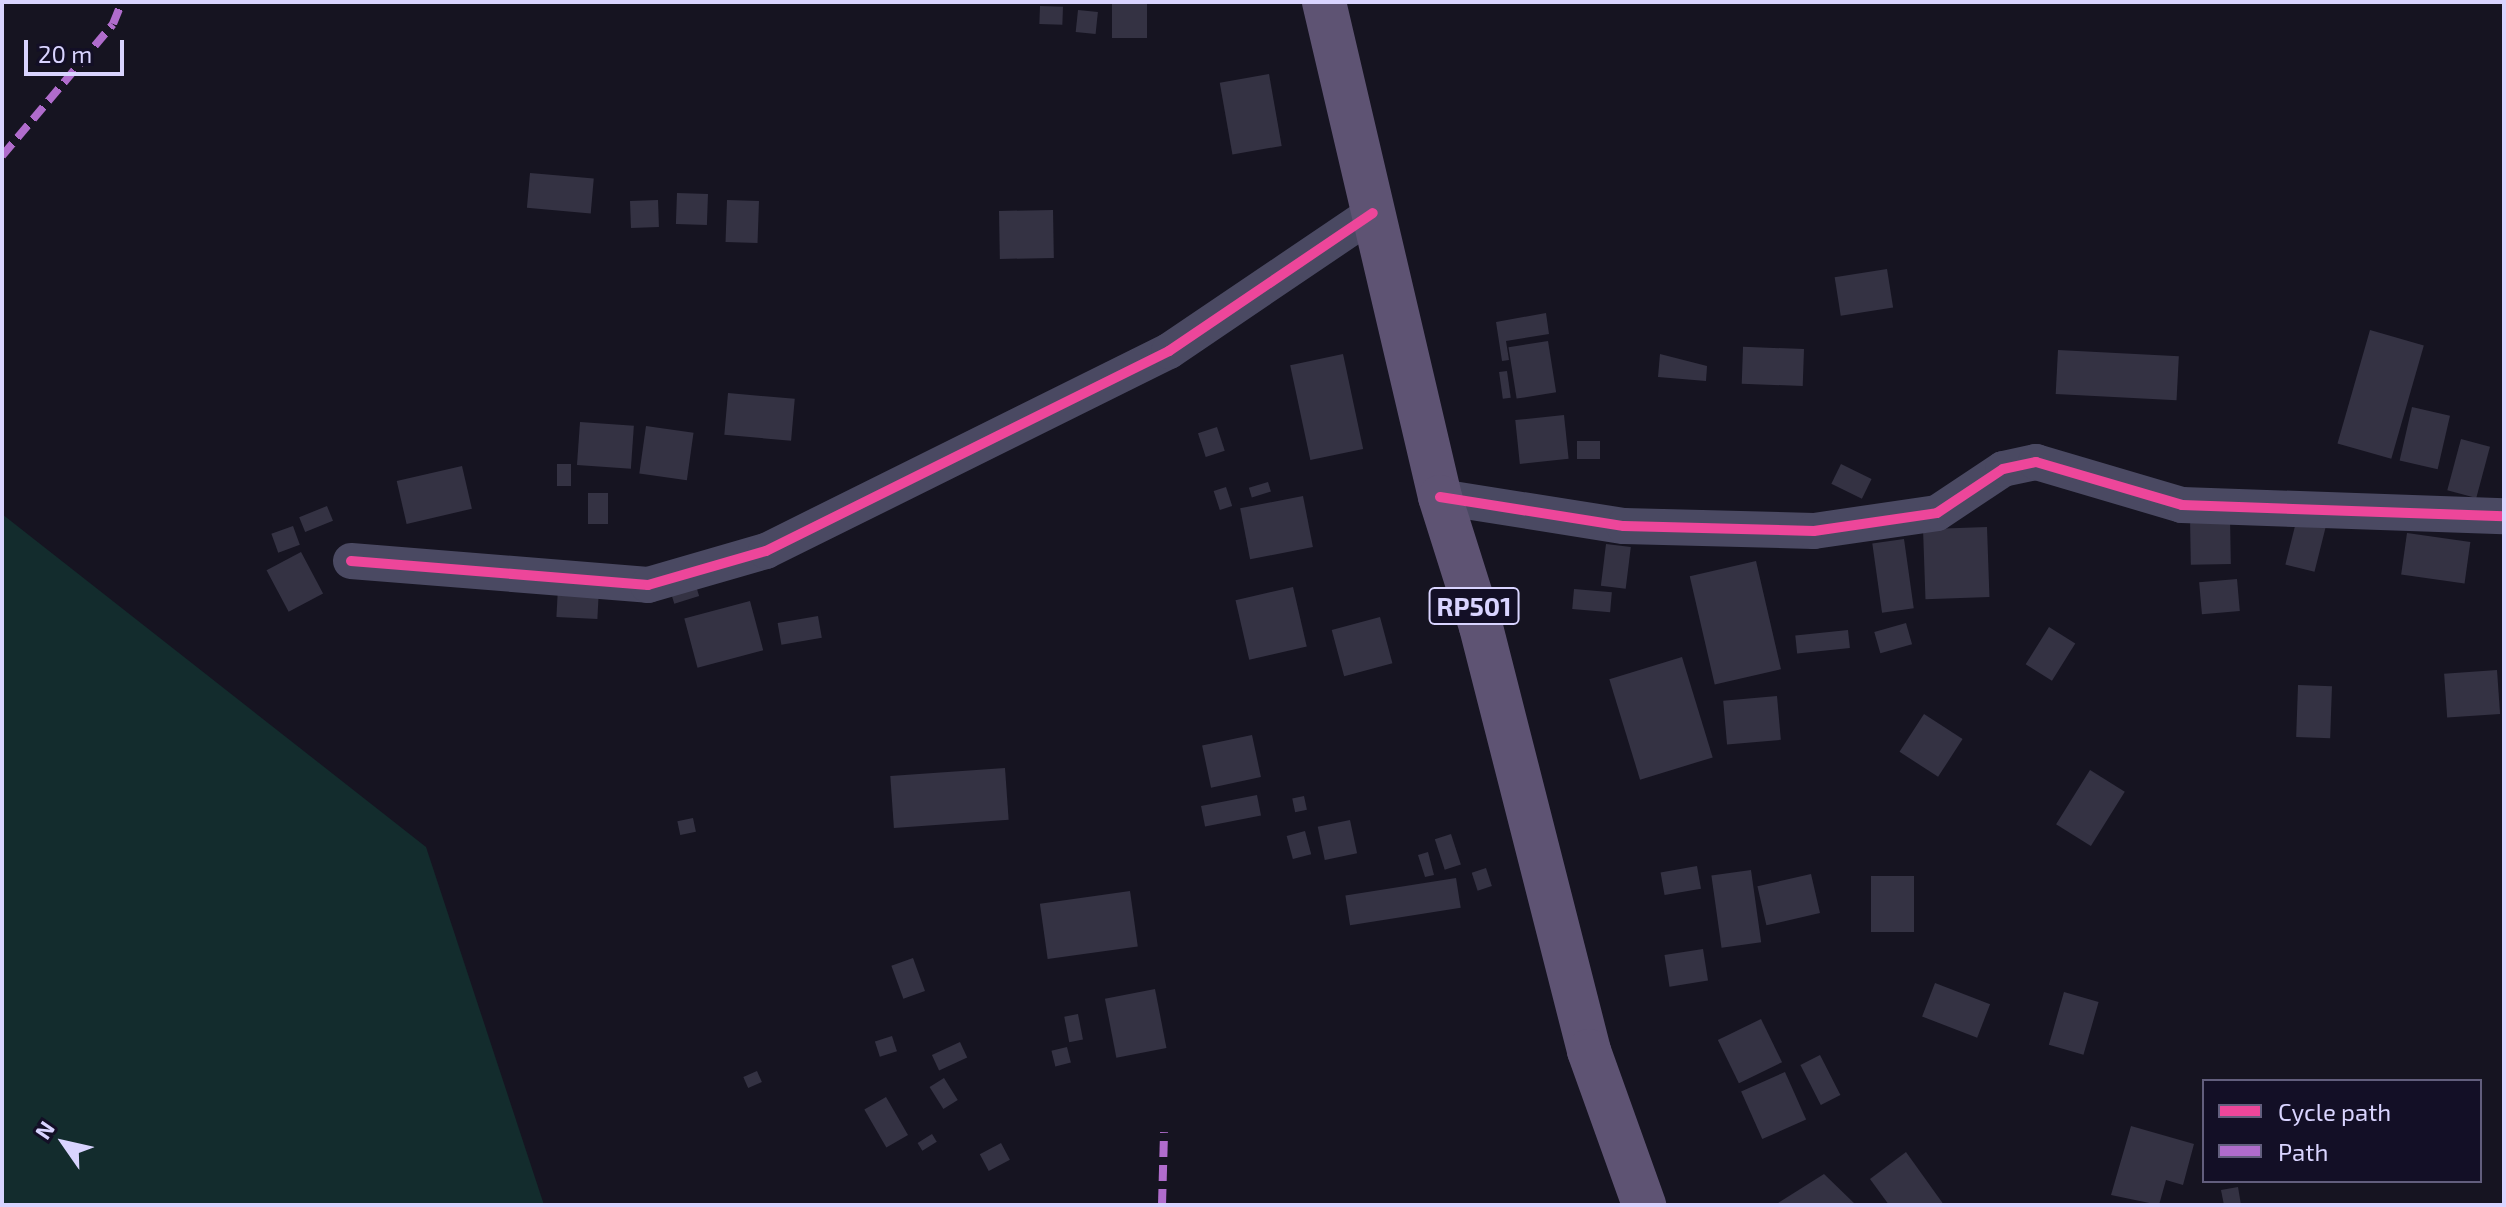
<!DOCTYPE html>
<style>
body{margin:0}
#map{position:relative;width:2506px;height:1207px;overflow:hidden;background:#161421;font-family:"Exo 2",sans-serif}
div>[style]{position:absolute}
.green>*{inset:0;background:#132c2d}
.building>*{inset:0;background:#343243;transform-origin:0 0}
.minor>*{height:36px;margin:-18px;padding:0 18px;transform-origin:18px;border-radius:18px;background:#4a4962}
.primary>*{height:44px;margin:-22px;padding:0 22px;transform-origin:22px;border-radius:22px;background:#5e5373}
.quiet>*{height:8px;margin-top:-4px;transform-origin:0;background:repeating-linear-gradient(90deg,#b06ccc 0 16px,transparent 0 24px)}
.cycleway>*{height:10px;margin:-5px;padding:0 5px;transform-origin:5px;border-radius:5px;background:#ed469a}
span{translate:-50% -50%;white-space:nowrap;text-align:center;line-height:1.15;-webkit-text-stroke:8px #130f26;paint-order:stroke}
.shield-label span{padding:2px 6px;background:#130f26;border:2px solid;border-radius:6px;-webkit-text-stroke-width:0}
.shield-label{font-size:26px;color:#d9d4ff;font-weight:700}
.frame{position:absolute;inset:0;border:4px solid #d9d4ff;pointer-events:none}
.legend{position:absolute;left:2202px;top:1079px;width:280px;height:104px;box-sizing:border-box;background:#130f26;border:2px solid #625e7d;margin:0;padding:10px 14px;list-style:none;font-size:24px;color:#d9d4ff}
.legend li{display:flex;align-items:center;gap:16px;height:40px}
.legend b{width:40px;border:2px solid #625e7d}
.north{position:absolute;left:24px;top:1103px;width:80px;height:80px;-webkit-text-stroke:6px #130f26;paint-order:stroke;rotate:304deg;font-size:22px;font-weight:700;line-height:32px;text-align:center;color:#d9d4ff}
.north::after{content:'';display:block;margin:auto;width:28px;height:36px;background:#d9d4ff;clip-path:polygon(50% 0,100% 100%,50% 72%,0 100%)}
.scale{position:absolute;left:24px;top:40px;width:100px;height:36px;box-sizing:border-box;border:4px solid #d9d4ff;border-top:0;padding-left:10px;font-size:24px;line-height:28px;white-space:nowrap;color:#d9d4ff;-webkit-text-stroke:6px #130f26;paint-order:stroke}
</style>
<div id="map">
<div class="green">
<i style="clip-path:polygon(2px 514px,426px 847px,544px 1205px,2px 1205px)"></i>
</div>
<div class="building">
<i style="left:1112px;top:2px;width:35px;height:36px"></i>
<i style="left:1040px;top:6px;width:23px;height:18px;rotate:2deg"></i>
<i style="left:1078px;top:10px;width:20px;height:22px;rotate:6deg"></i>
<i style="left:1269px;top:74px;width:73px;height:50px;rotate:80deg"></i>
<i style="left:530px;top:173px;width:64px;height:35px;rotate:5deg"></i>
<i style="left:677px;top:193px;width:31px;height:31px;rotate:2deg"></i>
<i style="left:658px;top:200px;width:27px;height:28px;rotate:88deg"></i>
<i style="left:727px;top:200px;width:32px;height:42px;rotate:2deg"></i>
<i style="left:1053px;top:210px;width:48px;height:54px;rotate:89deg"></i>
<i style="left:1887px;top:269px;width:39px;height:53px;rotate:81deg"></i>
<i style="clip-path:polygon(1546px 313px,1549px 334px,1506px 341px,1509px 360px,1502px 361px,1496px 322px)"></i>
<i style="left:2370px;top:330px;width:56px;height:118px;rotate:16deg"></i>
<i style="left:1548px;top:341px;width:52px;height:40px;rotate:81deg"></i>
<i style="left:1804px;top:349px;width:37px;height:61px;rotate:92deg"></i>
<i style="left:2058px;top:350px;width:121px;height:44px;rotate:3deg"></i>
<i style="left:1343px;top:354px;width:97px;height:54px;rotate:78deg"></i>
<i style="clip-path:polygon(1660px 354px,1707px 366px,1706px 381px,1658px 377px)"></i>
<i style="left:1507px;top:371px;width:27px;height:8px;rotate:82deg"></i>
<i style="left:728px;top:393px;width:67px;height:42px;rotate:5deg"></i>
<i style="left:2412px;top:407px;width:39px;height:55px;rotate:13deg"></i>
<i style="left:1564px;top:415px;width:44px;height:49px;rotate:84deg"></i>
<i style="left:580px;top:422px;width:54px;height:43px;rotate:4deg"></i>
<i style="left:646px;top:426px;width:48px;height:48px;rotate:8deg"></i>
<i style="left:1217px;top:427px;width:25px;height:20px;rotate:72deg"></i>
<i style="left:2461px;top:439px;width:30px;height:53px;rotate:15deg"></i>
<i style="left:1577px;top:441px;width:23px;height:18px"></i>
<i style="left:557px;top:464px;width:14px;height:22px"></i>
<i style="left:1841px;top:464px;width:34px;height:22px;rotate:26deg"></i>
<i style="left:462px;top:466px;width:44px;height:67px;rotate:77deg"></i>
<i style="left:1268px;top:482px;width:10px;height:20px;rotate:73deg"></i>
<i style="left:1226px;top:487px;width:20px;height:13px;rotate:72deg"></i>
<i style="left:588px;top:493px;width:20px;height:31px"></i>
<i style="left:1303px;top:496px;width:52px;height:64px;rotate:79deg"></i>
<i style="left:327px;top:506px;width:16px;height:30px;rotate:68deg"></i>
<i style="left:2230px;top:517px;width:47px;height:40px;rotate:89deg"></i>
<i style="left:2297px;top:518px;width:30px;height:48px;rotate:14deg"></i>
<i style="left:293px;top:526px;width:20px;height:23px;rotate:70deg"></i>
<i style="left:1987px;top:527px;width:70px;height:64px;rotate:88deg"></i>
<i style="left:2407px;top:533px;width:64px;height:42px;rotate:8deg"></i>
<i style="left:1904px;top:539px;width:70px;height:32px;rotate:82deg"></i>
<i style="left:1606px;top:544px;width:25px;height:42px;rotate:7deg"></i>
<i style="left:301px;top:552px;width:47px;height:39px;rotate:62deg"></i>
<i style="left:1756px;top:561px;width:111px;height:68px;rotate:77deg"></i>
<i style="left:693px;top:576px;width:21px;height:26px;rotate:73deg"></i>
<i style="left:2237px;top:579px;width:32px;height:38px;rotate:85deg"></i>
<i style="left:558px;top:587px;width:41px;height:30px;rotate:3deg"></i>
<i style="left:1293px;top:587px;width:61px;height:59px;rotate:77deg"></i>
<i style="left:1574px;top:589px;width:38px;height:20px;rotate:5deg"></i>
<i style="left:750px;top:601px;width:51px;height:68px;rotate:75deg"></i>
<i style="left:818px;top:616px;width:22px;height:41px;rotate:80deg"></i>
<i style="left:1380px;top:617px;width:48px;height:50px;rotate:75deg"></i>
<i style="left:1906px;top:623px;width:22px;height:33px;rotate:74deg"></i>
<i style="left:2049px;top:627px;width:31px;height:44px;rotate:32deg"></i>
<i style="left:1848px;top:630px;width:18px;height:53px;rotate:84deg"></i>
<i style="left:1682px;top:657px;width:105px;height:76px;rotate:73deg"></i>
<i style="left:2497px;top:670px;width:44px;height:53px;rotate:86deg"></i>
<i style="left:2298px;top:685px;width:34px;height:52px;rotate:2deg"></i>
<i style="left:1777px;top:696px;width:44px;height:54px;rotate:85deg"></i>
<i style="left:1924px;top:714px;width:46px;height:45px;rotate:33deg"></i>
<i style="left:1252px;top:735px;width:43px;height:51px;rotate:78deg"></i>
<i style="left:1005px;top:768px;width:52px;height:115px;rotate:86deg"></i>
<i style="left:2090px;top:770px;width:41px;height:64px;rotate:32deg"></i>
<i style="left:1257px;top:795px;width:21px;height:57px;rotate:79deg"></i>
<i style="left:1304px;top:796px;width:14px;height:12px;rotate:78deg"></i>
<i style="left:693px;top:818px;width:14px;height:16px;rotate:78deg"></i>
<i style="left:1350px;top:820px;width:34px;height:33px;rotate:78deg"></i>
<i style="left:1305px;top:831px;width:24px;height:19px;rotate:75deg"></i>
<i style="left:1451px;top:834px;width:32px;height:17px;rotate:72deg"></i>
<i style="clip-path:polygon(1428px 852px,1434px 875px,1425px 877px,1418px 855px)"></i>
<i style="left:1697px;top:866px;width:23px;height:37px;rotate:80deg"></i>
<i style="left:1486px;top:868px;width:19px;height:15px;rotate:72deg"></i>
<i style="left:1751px;top:870px;width:73px;height:40px;rotate:82deg"></i>
<i style="left:1811px;top:874px;width:40px;height:55px;rotate:77deg"></i>
<i style="left:1871px;top:876px;width:43px;height:56px"></i>
<i style="left:1456px;top:878px;width:30px;height:112px;rotate:81deg"></i>
<i style="left:1130px;top:891px;width:56px;height:91px;rotate:82deg"></i>
<i style="left:1703px;top:949px;width:32px;height:39px;rotate:81deg"></i>
<i style="left:913px;top:958px;width:35px;height:23px;rotate:70deg"></i>
<i style="left:1935px;top:983px;width:59px;height:36px;rotate:21deg"></i>
<i style="left:1155px;top:989px;width:60px;height:51px;rotate:79deg"></i>
<i style="left:2064px;top:992px;width:36px;height:55px;rotate:16deg"></i>
<i style="left:1078px;top:1014px;width:26px;height:14px;rotate:79deg"></i>
<i style="left:1761px;top:1019px;width:48px;height:48px;rotate:64deg"></i>
<i style="left:892px;top:1036px;width:16px;height:18px;rotate:72deg"></i>
<i style="left:960px;top:1042px;width:17px;height:31px;rotate:65deg"></i>
<i style="left:1067px;top:1047px;width:16px;height:16px;rotate:76deg"></i>
<i style="left:1820px;top:1055px;width:45px;height:22px;rotate:63deg"></i>
<i style="left:757px;top:1071px;width:12px;height:15px;rotate:66deg"></i>
<i style="left:1785px;top:1072px;width:52px;height:48px;rotate:66deg"></i>
<i style="left:944px;top:1078px;width:26px;height:17px;rotate:58deg"></i>
<i style="left:886px;top:1097px;width:44px;height:25px;rotate:60deg"></i>
<i style="clip-path:polygon(2131px 1126px,2194px 1144px,2183px 1185px,2166px 1180px,2159px 1205px,2111px 1195px)"></i>
<i style="left:932px;top:1134px;width:9px;height:17px;rotate:58deg"></i>
<i style="left:1001px;top:1143px;width:19px;height:24px;rotate:62deg"></i>
<i style="clip-path:polygon(1906px 1152px,1944px 1205px,1889px 1205px,1870px 1179px)"></i>
<i style="clip-path:polygon(1824px 1174px,1856px 1205px,1775px 1205px)"></i>
<i style="clip-path:polygon(2238px 1187px,2241px 1205px,2224px 1205px,2221px 1190px)"></i>
</div>
<div class="minor">
<i style="left:1440px;top:497px;width:186px;rotate:9deg"></i>
<i style="left:1624px;top:526px;width:190px;rotate:1.5deg"></i>
<i style="left:1814px;top:531px;width:124px;rotate:-8.3deg"></i>
<i style="left:1937px;top:513px;width:79px;rotate:-33.7deg"></i>
<i style="left:2003px;top:469px;width:34px;rotate:-12deg"></i>
<i style="left:2036px;top:462px;width:152px;rotate:16.4deg"></i>
<i style="left:2182px;top:505px;width:322px;rotate:2deg"></i>
<i style="left:351px;top:561px;width:298px;rotate:4.6deg"></i>
<i style="left:648px;top:585px;width:123px;rotate:-16.1deg"></i>
<i style="left:766px;top:551px;width:450px;rotate:-26.4deg"></i>
<i style="left:1169px;top:351px;width:246px;rotate:-34.1deg"></i>
</div>
<div class="primary">
<i style="left:1324px;top:2px;width:508px;rotate:76.81deg"></i>
<i style="left:1440px;top:497px;width:136px;rotate:72.5deg"></i>
<i style="left:1481px;top:627px;width:438px;rotate:75.7deg"></i>
<i style="left:1589px;top:1051px;width:164px;rotate:70.3deg"></i>
</div>
<div class="quiet">
<i style="left:2px;top:156px;width:172px;rotate:-49.9deg"></i>
<i style="left:113px;top:24px;width:24px;rotate:-68deg"></i>
<i style="left:1162px;top:1205px;width:73px;rotate:-88.4deg"></i>
</div>
<div class="cycleway">
<i style="left:1440px;top:497px;width:186px;rotate:9deg"></i>
<i style="left:1624px;top:526px;width:190px;rotate:1.5deg"></i>
<i style="left:1814px;top:531px;width:124px;rotate:-8.3deg"></i>
<i style="left:1937px;top:513px;width:79px;rotate:-33.7deg"></i>
<i style="left:2003px;top:469px;width:34px;rotate:-12deg"></i>
<i style="left:2036px;top:462px;width:152px;rotate:16.4deg"></i>
<i style="left:2182px;top:505px;width:322px;rotate:2deg"></i>
<i style="left:351px;top:561px;width:298px;rotate:4.6deg"></i>
<i style="left:648px;top:585px;width:123px;rotate:-16.1deg"></i>
<i style="left:766px;top:551px;width:450px;rotate:-26.4deg"></i>
<i style="left:1169px;top:351px;width:246px;rotate:-34.1deg"></i>
</div>
<div class="shield-label">
<span style="left:1474px;top:606px">RP501</span>
</div>
<div class="frame"></div>
<ul class="legend">
<li><b style="height:10px;background:#ed469a"></b>Cycle path</li>
<li><b style="height:10px;background:#b06ccc"></b>Path</li>
</ul>
<div class="north">N</div>
<div class="scale">20 m</div>
</div>
